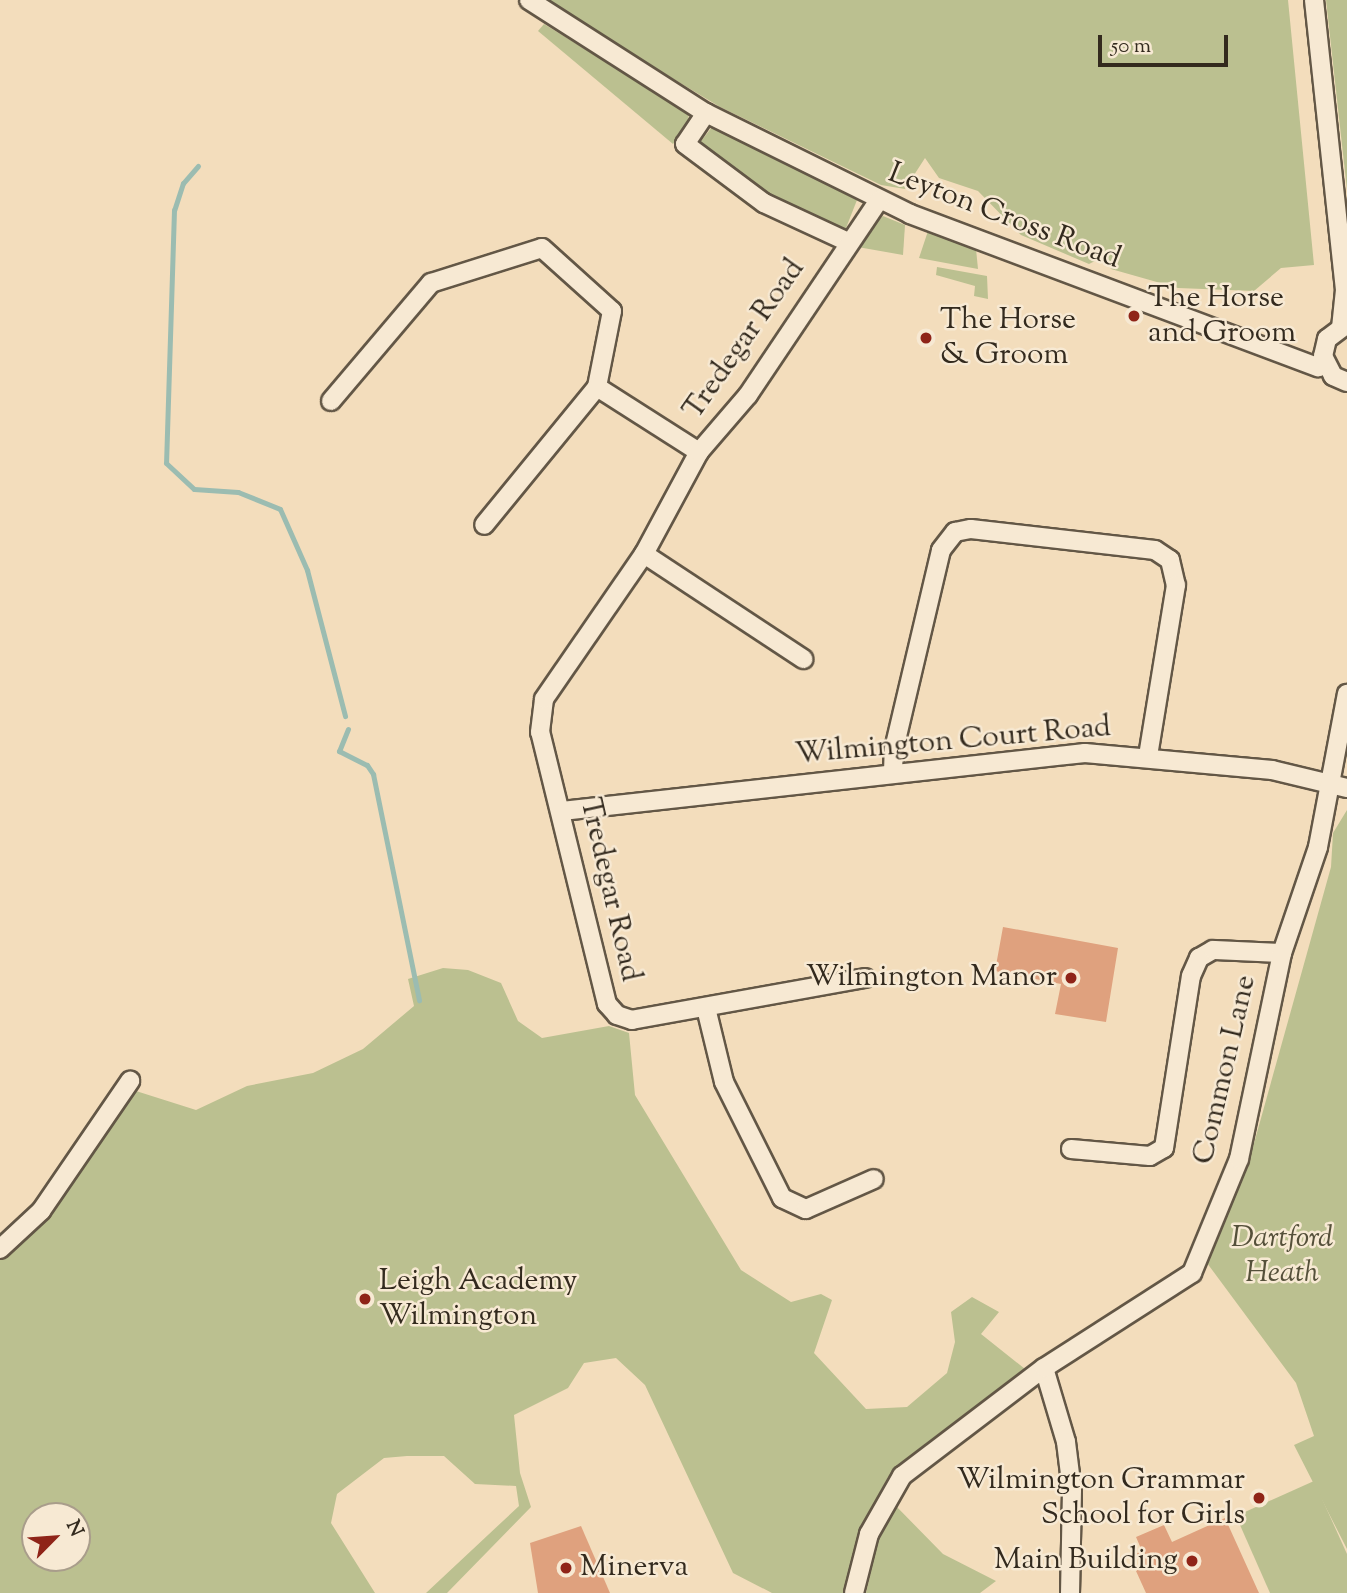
<!DOCTYPE html>
<style>
body{margin:0}
#map{position:relative;width:1347px;height:1593px;overflow:hidden;background:#f3ddbc;font-family:"Sorts Mill Goudy",serif}
div>[style]{position:absolute}
.green>*{inset:0;background:#bbc090}
.stream>*{height:5px;margin:-2.5px;padding:0 2.5px;transform-origin:2.5px;border-radius:2.5px;background:#9bbcb1}
.building>*{inset:0;background:#dfa17e}
.roads{filter:drop-shadow(2px 0 #635746) drop-shadow(-2px 0 #635746) drop-shadow(0 2px #635746) drop-shadow(0 -2px #635746)}
.minor>*{height:18px;margin:-9px;padding:0 9px;transform-origin:9px;border-radius:9px;background:#f7e9d3}
.dots>*{width:19px;height:19px;translate:-50% -50%;box-sizing:border-box;border:4px solid #f7e9d3;border-radius:50%}
span{translate:-50% -50%;white-space:nowrap;text-align:center;line-height:1.15;-webkit-text-stroke:5px #f7e9d3;paint-order:stroke}
.street-label{font-size:30px;color:#332a1e}
.poi-label{font-size:30px;color:#332a1e}
.left{translate:0 -50%;text-align:left}
.right{translate:-100% -50%;text-align:right}
.park-label{font-size:30px;color:#55503a;font-style:italic}
.north{position:absolute;left:21px;top:1502px;width:70px;height:70px;box-sizing:border-box;background:#f7e9d3;border:2px solid #a99d8b;border-radius:50%;rotate:65deg;font-size:19px;font-weight:700;line-height:28px;text-align:center;color:#332a1e}
.north::after{content:'';display:block;margin:auto;width:24px;height:32px;background:#8f2418;clip-path:polygon(50% 0,100% 100%,50% 72%,0 100%)}
.scale{position:absolute;left:1098px;top:35px;width:130px;height:32px;box-sizing:border-box;border:4px solid #332a1e;border-top:0;padding-left:9px;font-size:21px;line-height:24px;white-space:nowrap;color:#332a1e;-webkit-text-stroke:5px #f7e9d3;paint-order:stroke}
</style>
<div id="map">
<div class="green">
<i style="clip-path:polygon(543px 0,1288px 0,1314px 265px,1281px 268px,1254px 291px,1178px 288px,1111px 269px,1105px 256px,1089px 264px,1021px 235px,978px 191px,939px 178px,925px 158px,905px 189px,881px 185px,720px 107px)"></i>
<i style="clip-path:polygon(1326px 0,1347px 0,1347px 190px)"></i>
<i style="clip-path:polygon(544px 24px,688px 112px,689px 123px,673px 144px,538px 31px)"></i>
<i style="clip-path:polygon(712px 127px,857px 200px,846px 228px,836px 230px,750px 185px,698px 145px)"></i>
<i style="clip-path:polygon(883px 216px,905px 225px,903px 255px,852px 246px)"></i>
<i style="clip-path:polygon(928px 231px,976px 249px,978px 269px,919px 258px)"></i>
<i style="clip-path:polygon(937px 267px,987px 276px,988px 299px,974px 296px,975px 286px,936px 275px)"></i>
<i style="clip-path:polygon(1347px 810px,1347px 1549px,1294px 1445px,1314px 1436px,1296px 1383px,1207px 1263px,1251px 1154px,1331px 867px,1333px 833px)"></i>
<i style="clip-path:polygon(evenodd,443px 968px,468px 970px,501px 983px,518px 1021px,542px 1038px,609px 1026px,629px 1033px,635px 1095px,741px 1270px,791px 1302px,821px 1294px,832px 1300px,814px 1353px,866px 1409px,907px 1407px,947px 1373px,955px 1342px,951px 1312px,972px 1297px,999px 1312px,981px 1334px,1025px 1369px,888px 1477px,872px 1507px,847px 1593px,772px 1593px,733px 1573px,645px 1385px,616px 1358px,584px 1363px,568px 1388px,514px 1415px,520px 1473px,531px 1507px,447px 1593px,426px 1593px,519px 1506px,516px 1486px,475px 1484px,444px 1456px,407px 1456px,384px 1458px,337px 1494px,331px 1523px,375px 1593px,0 1593px,0 1257px,62px 1189px,136px 1091px,196px 1110px,247px 1086px,313px 1073px,363px 1049px,414px 1006px,408px 979px,443px 968px,35px 1516px,77px 1516px,77px 1558px,35px 1558px,35px 1516px)"></i>
<i style="clip-path:polygon(1314px 1481px,1347px 1554px,1347px 1593px,1270px 1593px,1236px 1516px)"></i>
<i style="clip-path:polygon(894px 1504px,943px 1554px,996px 1581px,980px 1593px,866px 1593px,878px 1540px)"></i>
</div>
<div class="stream">
<i style="left:198px;top:166px;width:23px;rotate:131deg"></i>
<i style="left:183px;top:183px;width:28px;rotate:108deg"></i>
<i style="left:174px;top:210px;width:253px;rotate:91.8deg"></i>
<i style="left:166px;top:463px;width:38px;rotate:43deg"></i>
<i style="left:194px;top:489px;width:44px;rotate:3.9deg"></i>
<i style="left:238px;top:492px;width:45px;rotate:22deg"></i>
<i style="left:280px;top:509px;width:67px;rotate:66.1deg"></i>
<i style="left:307px;top:570px;width:151px;rotate:75.4deg"></i>
<i style="left:348px;top:729px;width:24px;rotate:112deg"></i>
<i style="left:339px;top:751px;width:31px;rotate:27deg"></i>
<i style="left:367px;top:765px;width:11px;rotate:56deg"></i>
<i style="left:373px;top:774px;width:231px;rotate:78.5deg"></i>
</div>
<div class="building">
<i style="clip-path:polygon(1003px 927px,1118px 948px,1106px 1022px,1055px 1014px,1061px 984px,995px 971px)"></i>
<i style="clip-path:polygon(1225px 1518px,1259px 1593px,1146px 1593px,1136px 1571px,1142px 1567px,1136px 1554px,1142px 1551px,1136px 1537px,1164px 1525px,1172px 1542px)"></i>
<i style="clip-path:polygon(581px 1526px,610px 1593px,538px 1593px,530px 1543px)"></i>
</div>
<div class="roads">
<div class="minor">
<i style="left:529px;top:0;width:210px;rotate:32.6deg"></i>
<i style="left:706px;top:113px;width:228px;rotate:26.3deg"></i>
<i style="left:910px;top:214px;width:436px;rotate:20.6deg"></i>
<i style="left:1318px;top:367px;width:7px;rotate:-16deg"></i>
<i style="left:1314px;top:0;width:292px;rotate:83.9deg"></i>
<i style="left:1345px;top:290px;width:36px;rotate:96deg"></i>
<i style="left:706px;top:113px;width:37px;rotate:124deg"></i>
<i style="left:685px;top:144px;width:99px;rotate:36.8deg"></i>
<i style="left:764px;top:203px;width:93px;rotate:24.9deg"></i>
<i style="left:1347px;top:324px;width:25px;rotate:143deg"></i>
<i style="left:1327px;top:339px;width:17px;rotate:103deg"></i>
<i style="left:1323px;top:356px;width:22px;rotate:63deg"></i>
<i style="left:1333px;top:376px;width:15px;rotate:23deg"></i>
<i style="left:597px;top:387px;width:121px;rotate:32.5deg"></i>
<i style="left:331px;top:401px;width:155px;rotate:-49.7deg"></i>
<i style="left:431px;top:283px;width:116px;rotate:-17.5deg"></i>
<i style="left:542px;top:248px;width:94px;rotate:42deg"></i>
<i style="left:612px;top:311px;width:77px;rotate:101.2deg"></i>
<i style="left:597px;top:387px;width:178px;rotate:129.3deg"></i>
<i style="left:644px;top:554px;width:191px;rotate:33.4deg"></i>
<i style="left:893px;top:772px;width:23px;rotate:-88deg"></i>
<i style="left:894px;top:749px;width:204px;rotate:-76.7deg"></i>
<i style="left:941px;top:550px;width:23px;rotate:-52deg"></i>
<i style="left:955px;top:532px;width:16px;rotate:-11deg"></i>
<i style="left:971px;top:529px;width:185px;rotate:6.5deg"></i>
<i style="left:1155px;top:550px;width:18px;rotate:34deg"></i>
<i style="left:1170px;top:560px;width:26px;rotate:77deg"></i>
<i style="left:1176px;top:585px;width:173px;rotate:99.3deg"></i>
<i style="left:562px;top:811px;width:526px;rotate:-6.33deg"></i>
<i style="left:1085px;top:753px;width:188px;rotate:5.2deg"></i>
<i style="left:1272px;top:770px;width:77px;rotate:13.5deg"></i>
<i style="left:865px;top:978px;width:237px;rotate:169.8deg"></i>
<i style="left:632px;top:1020px;width:16px;rotate:-162deg"></i>
<i style="left:617px;top:1015px;width:15px;rotate:-132deg"></i>
<i style="left:607px;top:1004px;width:280px;rotate:-103.8deg"></i>
<i style="left:540px;top:732px;width:33px;rotate:-83deg"></i>
<i style="left:544px;top:699px;width:176px;rotate:-55.4deg"></i>
<i style="left:644px;top:554px;width:116px;rotate:-61.7deg"></i>
<i style="left:699px;top:452px;width:75px;rotate:-49.3deg"></i>
<i style="left:748px;top:395px;width:235px;rotate:-56.1deg"></i>
<i style="left:706px;top:1008px;width:76px;rotate:76.3deg"></i>
<i style="left:724px;top:1082px;width:130px;rotate:63.4deg"></i>
<i style="left:782px;top:1198px;width:26px;rotate:25deg"></i>
<i style="left:806px;top:1209px;width:74px;rotate:-23.8deg"></i>
<i style="left:1071px;top:1149px;width:79px;rotate:5.1deg"></i>
<i style="left:1150px;top:1156px;width:16px;rotate:-30deg"></i>
<i style="left:1164px;top:1148px;width:174px;rotate:-81.1deg"></i>
<i style="left:1191px;top:976px;width:20px;rotate:-66deg"></i>
<i style="left:1199px;top:958px;width:16px;rotate:-30deg"></i>
<i style="left:1213px;top:950px;width:69px;rotate:2.5deg"></i>
<i style="left:0;top:1249px;width:56px;rotate:-42.8deg"></i>
<i style="left:41px;top:1211px;width:158px;rotate:-55.6deg"></i>
<i style="left:1044px;top:1368px;width:77px;rotate:73.4deg"></i>
<i style="left:1066px;top:1442px;width:48px;rotate:82.9deg"></i>
<i style="left:1072px;top:1490px;width:103px;rotate:91.1deg"></i>
<i style="left:854px;top:1593px;width:61px;rotate:-75.7deg"></i>
<i style="left:869px;top:1534px;width:67px;rotate:-60.4deg"></i>
<i style="left:902px;top:1476px;width:178px;rotate:-37.3deg"></i>
<i style="left:1044px;top:1368px;width:176px;rotate:-32.7deg"></i>
<i style="left:1192px;top:1273px;width:123px;rotate:-67.6deg"></i>
<i style="left:1239px;top:1159px;width:210px;rotate:-78.2deg"></i>
<i style="left:1282px;top:953px;width:112px;rotate:-71.2deg"></i>
<i style="left:1318px;top:847px;width:156px;rotate:-79.3deg"></i>
</div>
</div>
<div class="dots">
<i style="left:1134px;top:316px;background:#8f2418"></i>
<i style="left:926px;top:338px;background:#8f2418"></i>
<i style="left:1071px;top:978px;background:#8f2418"></i>
<i style="left:365px;top:1299px;background:#8f2418"></i>
<i style="left:1259px;top:1498px;background:#8f2418"></i>
<i style="left:1192px;top:1561px;background:#8f2418"></i>
<i style="left:566px;top:1568px;background:#8f2418"></i>
</div>
<div class="street-label">
<span style="left:1004px;top:217px;rotate:21deg">Leyton Cross Road</span>
<span style="left:745px;top:340px;rotate:-55deg">Tredegar Road</span>
<span style="left:953px;top:742px;rotate:-5deg">Wilmington Court Road</span>
<span style="left:609px;top:890px;rotate:77deg">Tredegar Road</span>
<span style="left:1226px;top:1070px;rotate:-77deg">Common Lane</span>
</div>
<div class="poi-label">
<span class="left" style="left:1148px;top:316px">The Horse<br>and Groom</span>
<span class="left" style="left:940px;top:338px">The Horse<br>&amp; Groom</span>
<span class="right" style="left:1057px;top:978px">Wilmington Manor</span>
<span class="left" style="left:379px;top:1299px">Leigh Academy<br>Wilmington</span>
<span class="right" style="left:1245px;top:1498px">Wilmington Grammar<br>School for Girls</span>
<span class="right" style="left:1178px;top:1561px">Main Building</span>
<span class="left" style="left:580px;top:1568px">Minerva</span>
</div>
<div class="park-label">
<span style="left:1282px;top:1256px">Dartford<br>Heath</span>
</div>
<div class="north">N</div>
<div class="scale">50 m</div>
</div>
